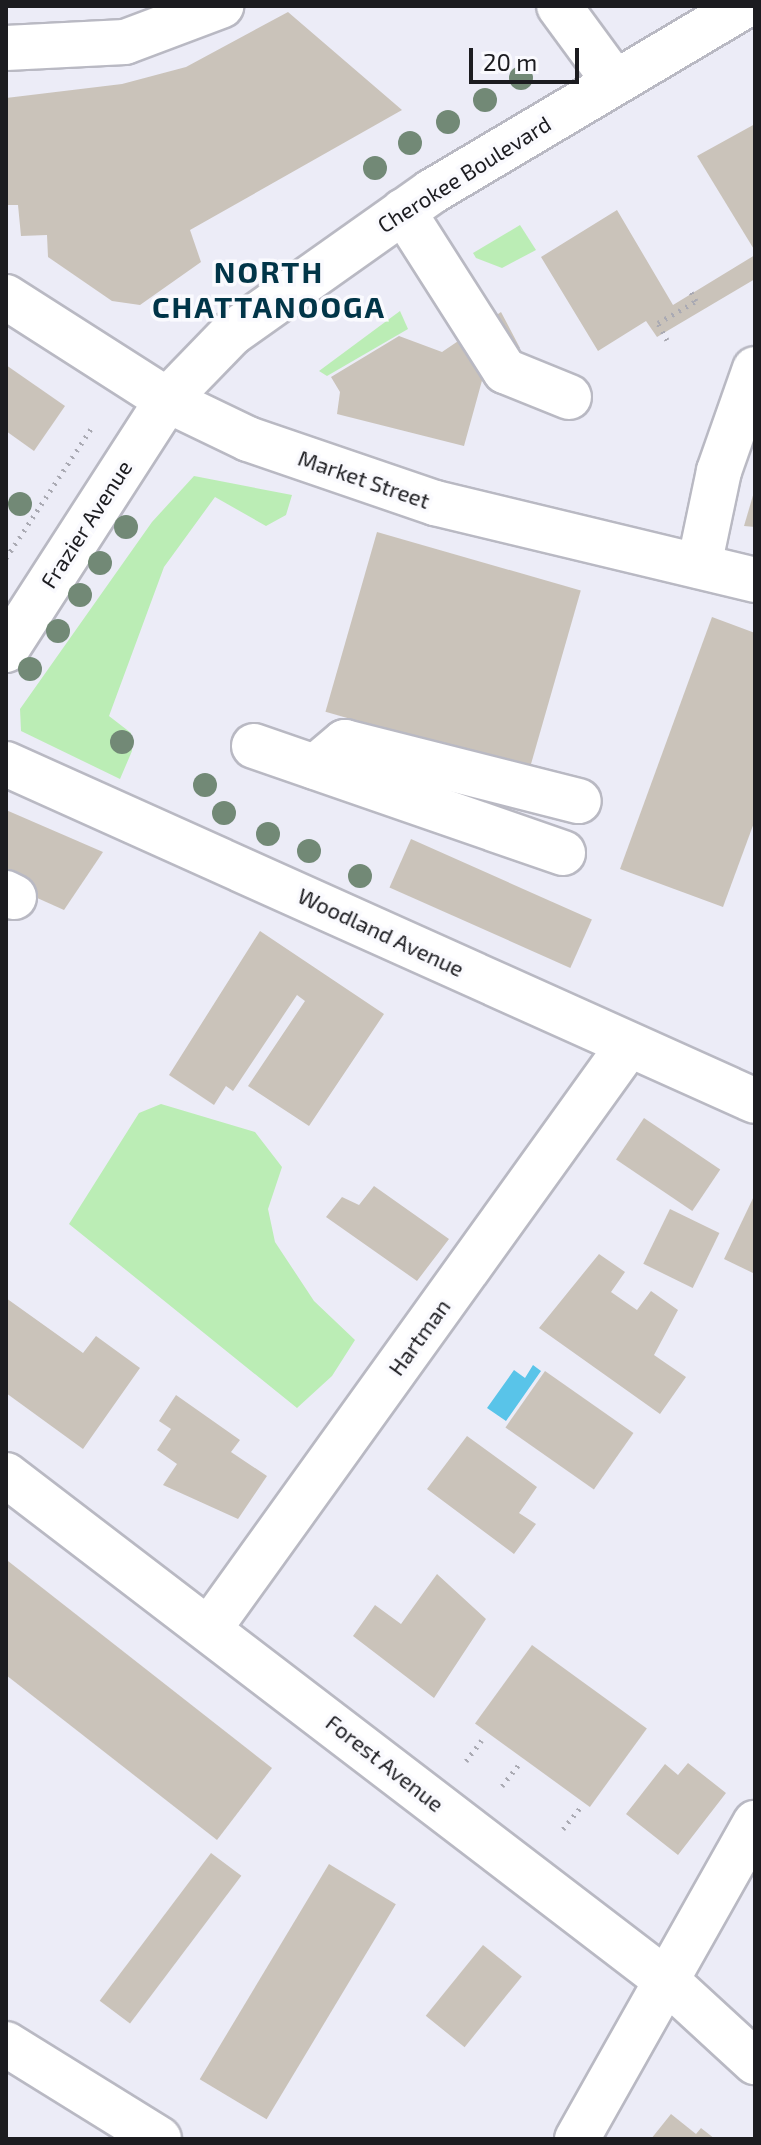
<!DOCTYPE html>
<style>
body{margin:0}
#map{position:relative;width:761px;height:2145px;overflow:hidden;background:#ececf7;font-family:"Exo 2",sans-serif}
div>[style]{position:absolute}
.green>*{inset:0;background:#bbedb5}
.water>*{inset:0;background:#59c4e9}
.building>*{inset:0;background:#cac3ba;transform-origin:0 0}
.path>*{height:5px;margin-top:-2.5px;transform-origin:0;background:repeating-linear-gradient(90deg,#aaaab3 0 2px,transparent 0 8px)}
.roads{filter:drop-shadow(2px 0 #b9b9c3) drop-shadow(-2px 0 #b9b9c3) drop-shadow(0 2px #b9b9c3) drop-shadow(0 -2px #b9b9c3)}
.minor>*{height:44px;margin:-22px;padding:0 22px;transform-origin:22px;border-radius:22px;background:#fff}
.major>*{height:44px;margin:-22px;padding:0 22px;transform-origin:22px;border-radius:22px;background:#fff}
.trees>*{width:24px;height:24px;margin:-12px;border-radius:50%;background:#728976}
span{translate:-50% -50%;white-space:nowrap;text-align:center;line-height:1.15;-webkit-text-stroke:7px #fafafe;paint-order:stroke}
.street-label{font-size:22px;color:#1c1c20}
.district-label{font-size:30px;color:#013548;font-weight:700;letter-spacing:2px}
.frame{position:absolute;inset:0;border:8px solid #1c1c20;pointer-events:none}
.scale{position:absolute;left:469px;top:48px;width:110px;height:36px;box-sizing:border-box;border:4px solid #1c1c20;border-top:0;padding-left:10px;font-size:24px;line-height:28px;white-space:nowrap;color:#1c1c20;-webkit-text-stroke:6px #fafafe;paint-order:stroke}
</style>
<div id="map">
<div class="green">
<i style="clip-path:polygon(520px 225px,536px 250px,502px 268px,476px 258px,473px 253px)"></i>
<i style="clip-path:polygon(400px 311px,408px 329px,327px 376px,319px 371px)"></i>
<i style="clip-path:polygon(194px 476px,292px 495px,286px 515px,266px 526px,215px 497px,164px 567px,109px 716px,131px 733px,132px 751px,120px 779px,21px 731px,20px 709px,152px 522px)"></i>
<i style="clip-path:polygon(161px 1104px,255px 1132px,282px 1167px,268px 1209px,275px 1242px,314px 1301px,355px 1340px,332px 1376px,297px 1408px,69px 1224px,139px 1113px)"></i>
</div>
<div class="water">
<i style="clip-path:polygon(533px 1365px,541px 1371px,506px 1421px,487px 1408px,514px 1370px,525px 1378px)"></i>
</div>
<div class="building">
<i style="clip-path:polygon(288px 12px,402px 110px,190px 230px,201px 262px,140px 305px,112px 301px,48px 257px,47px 235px,21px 236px,18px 205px,6px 205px,6px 98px,122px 84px,186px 67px)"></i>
<i style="clip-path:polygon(755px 124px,755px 251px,697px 156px)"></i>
<i style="clip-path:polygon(617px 210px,673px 305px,755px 255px,755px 279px,657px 337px,646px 321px,598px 351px,541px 257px)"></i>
<i style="clip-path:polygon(501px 312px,520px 348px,483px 377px,464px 446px,337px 414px,340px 392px,331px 377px,399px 336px,442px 352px)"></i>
<i style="clip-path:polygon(6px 365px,65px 406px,34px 451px,6px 431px)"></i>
<i style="clip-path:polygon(754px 492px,755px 527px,744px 526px)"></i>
<i style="left:377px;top:532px;width:212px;height:187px;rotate:16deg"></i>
<i style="clip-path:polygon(712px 617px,755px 633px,755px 820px,723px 907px,620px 869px)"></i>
<i style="clip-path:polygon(6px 810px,103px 852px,64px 910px,6px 884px)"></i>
<i style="left:411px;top:839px;width:198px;height:53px;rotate:24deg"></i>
<i style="clip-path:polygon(260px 931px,384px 1014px,309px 1126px,248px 1086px,305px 1001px,297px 995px,233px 1091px,226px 1086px,214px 1105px,169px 1075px)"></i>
<i style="left:644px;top:1118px;width:92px;height:50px;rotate:34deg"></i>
<i style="clip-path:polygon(374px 1186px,449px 1239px,417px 1281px,326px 1217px,342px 1197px,359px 1205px)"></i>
<i style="clip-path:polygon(755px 1194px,755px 1274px,724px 1259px)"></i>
<i style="left:670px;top:1209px;width:55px;height:61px;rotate:26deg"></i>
<i style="clip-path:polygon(599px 1254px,625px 1272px,611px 1292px,637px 1310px,651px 1291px,678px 1310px,654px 1355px,686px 1377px,660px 1414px,539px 1328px)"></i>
<i style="clip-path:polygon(6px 1298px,83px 1353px,96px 1336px,140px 1368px,83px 1449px,6px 1393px)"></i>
<i style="left:545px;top:1371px;width:108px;height:69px;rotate:35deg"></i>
<i style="clip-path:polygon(176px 1395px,240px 1440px,231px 1452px,267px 1476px,238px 1519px,163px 1485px,177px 1464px,157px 1450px,171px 1429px,159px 1421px)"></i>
<i style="clip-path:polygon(467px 1436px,537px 1487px,519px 1513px,536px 1524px,514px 1554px,427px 1489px)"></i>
<i style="clip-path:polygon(8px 1561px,272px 1768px,217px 1840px,6px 1675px)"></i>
<i style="clip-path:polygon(437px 1574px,486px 1619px,434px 1698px,353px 1636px,375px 1605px,401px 1624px)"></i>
<i style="left:532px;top:1645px;width:142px;height:97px;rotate:36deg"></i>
<i style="clip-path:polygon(688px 1763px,726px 1793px,678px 1855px,626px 1814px,665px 1764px,678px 1775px)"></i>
<i style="left:211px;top:1853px;width:38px;height:185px;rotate:37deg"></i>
<i style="left:329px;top:1864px;width:78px;height:251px;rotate:31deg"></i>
<i style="left:483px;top:1945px;width:50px;height:91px;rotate:39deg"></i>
<i style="clip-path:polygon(671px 2114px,696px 2134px,701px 2128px,715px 2139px,651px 2139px)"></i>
</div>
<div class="path">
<i style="left:667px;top:340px;width:19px;rotate:-118deg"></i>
<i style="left:658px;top:323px;width:44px;rotate:-30.1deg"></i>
<i style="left:696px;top:301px;width:13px;rotate:-119deg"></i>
<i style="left:6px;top:558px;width:157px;rotate:-56.7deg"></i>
<i style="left:466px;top:1761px;width:26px;rotate:-53deg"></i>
<i style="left:502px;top:1786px;width:28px;rotate:-52deg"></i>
<i style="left:563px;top:1829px;width:27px;rotate:-51deg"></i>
</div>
<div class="roads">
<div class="minor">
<i style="left:559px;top:6px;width:93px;rotate:53.7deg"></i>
<i style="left:6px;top:48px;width:119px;rotate:-2.9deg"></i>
<i style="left:125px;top:42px;width:103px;rotate:-20.6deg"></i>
<i style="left:403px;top:211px;width:190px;rotate:57.5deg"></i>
<i style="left:505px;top:371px;width:69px;rotate:22.1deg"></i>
<i style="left:167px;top:400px;width:90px;rotate:25.7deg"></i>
<i style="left:248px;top:439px;width:198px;rotate:18.9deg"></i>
<i style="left:435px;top:503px;width:329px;rotate:13.5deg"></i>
<i style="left:699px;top:566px;width:97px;rotate:-78.1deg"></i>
<i style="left:719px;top:471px;width:108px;rotate:-70.6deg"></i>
<i style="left:254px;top:746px;width:327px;rotate:19.1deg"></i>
<i style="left:6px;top:764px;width:821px;rotate:24.22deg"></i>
<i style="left:315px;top:767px;width:39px;rotate:-40deg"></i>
<i style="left:345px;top:742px;width:241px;rotate:14.2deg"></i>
<i style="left:6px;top:893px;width:9px;rotate:27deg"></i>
<i style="left:6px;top:1475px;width:832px;rotate:37.43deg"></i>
<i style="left:667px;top:1981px;width:120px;rotate:42.6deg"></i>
<i style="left:209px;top:1629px;width:718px;rotate:-54.3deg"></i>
<i style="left:6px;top:2044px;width:180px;rotate:31.8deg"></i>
<i style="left:577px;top:2139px;width:363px;rotate:-60.6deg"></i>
</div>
<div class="major">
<i style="left:6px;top:297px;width:191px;rotate:32.6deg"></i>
<i style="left:6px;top:650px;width:297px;rotate:-57.2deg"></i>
<i style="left:167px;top:400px;width:93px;rotate:-45.9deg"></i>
<i style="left:232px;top:333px;width:244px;rotate:-35.3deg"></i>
<i style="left:431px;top:192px;width:364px;rotate:-30.7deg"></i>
</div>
</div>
<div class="trees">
<i style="left:521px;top:78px"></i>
<i style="left:485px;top:100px"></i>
<i style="left:448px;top:122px"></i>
<i style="left:410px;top:143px"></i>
<i style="left:375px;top:168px"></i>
<i style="left:20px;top:504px"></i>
<i style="left:126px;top:527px"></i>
<i style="left:100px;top:563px"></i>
<i style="left:80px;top:595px"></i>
<i style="left:58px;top:631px"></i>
<i style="left:30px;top:669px"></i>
<i style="left:122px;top:742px"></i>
<i style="left:205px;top:785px"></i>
<i style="left:224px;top:813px"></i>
<i style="left:268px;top:834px"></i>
<i style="left:309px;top:851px"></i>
<i style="left:360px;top:876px"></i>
</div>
<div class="street-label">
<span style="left:464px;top:174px;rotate:-32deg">Cherokee Boulevard</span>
<span style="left:364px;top:479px;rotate:19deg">Market Street</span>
<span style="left:86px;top:524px;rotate:-57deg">Frazier Avenue</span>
<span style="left:381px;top:932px;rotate:25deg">Woodland Avenue</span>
<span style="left:419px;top:1337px;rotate:-54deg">Hartman</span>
<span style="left:385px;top:1763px;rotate:38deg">Forest Avenue</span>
</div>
<div class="district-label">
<span style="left:269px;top:288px">NORTH<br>CHATTANOOGA</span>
</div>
<div class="frame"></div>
<div class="scale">20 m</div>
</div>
